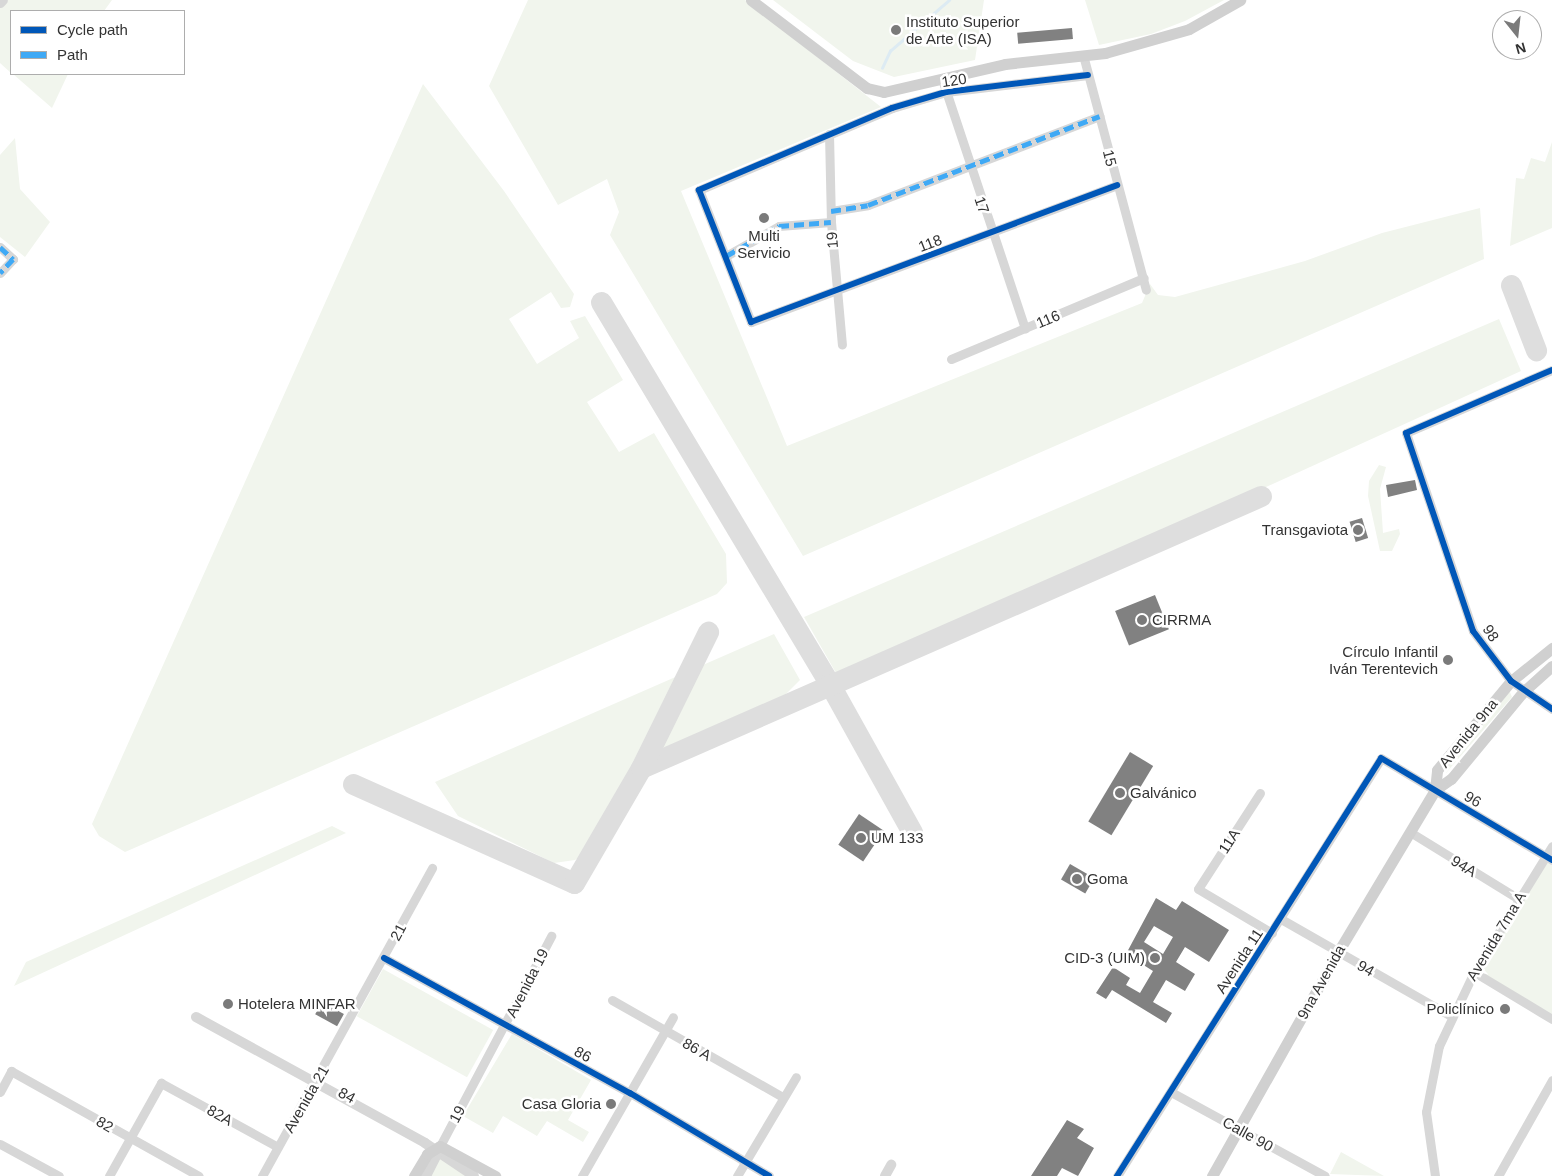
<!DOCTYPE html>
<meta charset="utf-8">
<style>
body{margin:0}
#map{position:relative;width:1552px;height:1176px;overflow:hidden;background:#fff;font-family:Helvetica,sans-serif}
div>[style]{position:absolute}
.green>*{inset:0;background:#f1f5ed;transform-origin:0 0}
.stream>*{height:2.5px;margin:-1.25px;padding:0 1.25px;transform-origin:1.25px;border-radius:1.25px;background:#ddebf3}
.taxiway>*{height:21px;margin:-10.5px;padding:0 10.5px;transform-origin:10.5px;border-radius:10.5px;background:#dedede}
.building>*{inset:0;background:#818181;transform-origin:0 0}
.minor>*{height:9px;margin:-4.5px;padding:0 4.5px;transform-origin:4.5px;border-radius:4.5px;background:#d7d7d7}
.tertiary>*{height:10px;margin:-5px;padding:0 5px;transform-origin:5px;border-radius:5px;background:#d7d7d7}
.secondary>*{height:11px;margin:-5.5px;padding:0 5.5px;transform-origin:5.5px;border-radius:5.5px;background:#d0d0d0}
.quiet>*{height:5px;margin-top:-2.5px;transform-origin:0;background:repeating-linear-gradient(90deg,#3fa9f5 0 10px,transparent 0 15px)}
.cycleway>*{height:6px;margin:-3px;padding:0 3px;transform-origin:3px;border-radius:3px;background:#0057b8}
.dots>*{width:14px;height:14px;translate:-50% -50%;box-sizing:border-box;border:2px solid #fff;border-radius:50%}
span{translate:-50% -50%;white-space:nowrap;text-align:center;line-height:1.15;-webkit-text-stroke:5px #fff;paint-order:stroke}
.poi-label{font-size:15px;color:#333}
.left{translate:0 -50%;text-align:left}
.right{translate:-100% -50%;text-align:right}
.street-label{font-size:15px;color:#333}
.legend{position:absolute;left:10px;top:10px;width:175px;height:65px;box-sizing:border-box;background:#fff;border:1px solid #adadad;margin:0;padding:6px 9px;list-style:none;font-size:15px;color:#333}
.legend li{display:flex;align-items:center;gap:10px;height:25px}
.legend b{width:25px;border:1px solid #adadad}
.north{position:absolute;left:1492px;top:10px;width:50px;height:50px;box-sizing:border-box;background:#fff;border:1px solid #adadad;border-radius:50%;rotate:164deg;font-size:14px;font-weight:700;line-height:20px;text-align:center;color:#333}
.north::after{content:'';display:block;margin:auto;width:18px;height:22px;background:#7a7a7a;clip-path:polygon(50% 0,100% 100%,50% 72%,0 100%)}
</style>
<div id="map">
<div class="green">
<i style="clip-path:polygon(0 0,112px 0,104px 11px,11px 11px,11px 73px,0 63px)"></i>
<i style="clip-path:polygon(528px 0,745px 0,881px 107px,681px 191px,787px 446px,1142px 303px,1150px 284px,1158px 295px,1175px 297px,1305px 261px,1382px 233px,1480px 208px,1484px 259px,803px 556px,610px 235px,619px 212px,607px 179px,558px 205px,489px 86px)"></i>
<i style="clip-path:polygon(773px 0,984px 0,975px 60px,894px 77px,853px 61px)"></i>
<i style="clip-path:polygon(1085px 0,1224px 0,1185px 21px,1151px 34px,1099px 45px)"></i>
<i style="clip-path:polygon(13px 74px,68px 74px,52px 108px)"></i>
<i style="clip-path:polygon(423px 84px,504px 191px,574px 294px,570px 307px,561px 308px,551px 292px,509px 319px,537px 364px,579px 338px,570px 321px,585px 316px,623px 380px,587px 402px,619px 452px,654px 433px,726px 554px,727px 583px,717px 594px,125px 852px,99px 836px,92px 824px)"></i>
<i style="clip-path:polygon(15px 138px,20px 189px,50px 222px,25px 257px,0 237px,0 155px)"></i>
<i style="clip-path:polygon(1552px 142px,1552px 228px,1510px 246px,1516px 178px,1524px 179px,1531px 158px,1545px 162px)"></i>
<i style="clip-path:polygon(1499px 319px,1521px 371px,1130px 549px,836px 673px,804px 617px)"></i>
<i style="clip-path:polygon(1379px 465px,1386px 467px,1380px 489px,1383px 533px,1399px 529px,1400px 534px,1392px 551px,1380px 551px,1368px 496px,1369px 481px)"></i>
<i style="clip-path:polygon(774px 634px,800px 680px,781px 699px,629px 770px,584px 854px,575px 860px,554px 863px,458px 816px,435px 782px)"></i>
<i style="clip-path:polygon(1509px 690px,1512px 697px,1446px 773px,1445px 766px)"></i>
<i style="clip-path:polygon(332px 826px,346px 833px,14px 986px,26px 962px)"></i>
<i style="clip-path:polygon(1545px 856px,1552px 860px,1552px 1019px,1474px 972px)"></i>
<i style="left:383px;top:969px;width:126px;height:54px;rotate:29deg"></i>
<i style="clip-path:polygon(512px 1034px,591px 1080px,568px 1120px,589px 1132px,583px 1142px,547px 1121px,537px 1136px,503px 1116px,493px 1133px,463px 1116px)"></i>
<i style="clip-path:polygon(1341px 1152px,1384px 1176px,1330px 1174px)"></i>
<i style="clip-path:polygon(438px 1155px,472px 1176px,426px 1176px)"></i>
</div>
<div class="stream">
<i style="left:882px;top:68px;width:19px;rotate:-65deg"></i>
<i style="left:890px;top:51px;width:78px;rotate:-40.8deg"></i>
</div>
<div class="taxiway">
<i style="left:1511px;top:285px;width:70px;rotate:69deg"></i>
<i style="left:601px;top:302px;width:444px;rotate:59.1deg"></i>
<i style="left:829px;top:683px;width:171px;rotate:60.9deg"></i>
<i style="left:641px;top:768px;width:677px;rotate:-23.69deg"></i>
<i style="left:353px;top:784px;width:242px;rotate:24.1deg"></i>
<i style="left:574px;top:883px;width:133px;rotate:-59.8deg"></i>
<i style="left:641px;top:768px;width:152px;rotate:-63.8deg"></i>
</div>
<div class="building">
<i style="left:1072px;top:28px;width:11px;height:55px;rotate:85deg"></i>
<i style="clip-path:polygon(1415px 480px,1417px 490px,1388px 497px,1386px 485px)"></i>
<i style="left:1362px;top:518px;width:21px;height:13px;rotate:73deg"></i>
<i style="left:1155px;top:595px;width:37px;height:43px;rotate:68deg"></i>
<i style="left:1130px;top:752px;width:27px;height:81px;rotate:31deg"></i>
<i style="left:859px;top:814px;width:30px;height:37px;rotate:34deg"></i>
<i style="left:1070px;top:864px;width:28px;height:18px;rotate:30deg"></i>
<i style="clip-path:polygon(evenodd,1156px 898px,1176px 910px,1182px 901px,1229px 930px,1209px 962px,1185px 947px,1176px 962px,1195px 974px,1185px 991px,1166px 980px,1153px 1002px,1172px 1013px,1166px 1023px,1112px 990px,1106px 999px,1096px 993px,1113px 967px,1130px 978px,1126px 985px,1140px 993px,1153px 971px,1126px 954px,1156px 898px,1154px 926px,1173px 937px,1163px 954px,1144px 942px,1154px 926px)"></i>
<i style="left:322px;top:1002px;width:25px;height:14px;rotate:29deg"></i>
<i style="clip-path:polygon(1067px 1120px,1084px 1129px,1077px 1138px,1094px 1148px,1078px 1176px,1062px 1168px,1057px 1176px,1031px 1176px)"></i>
</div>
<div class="minor">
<i style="left:0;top:3px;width:4px;rotate:-45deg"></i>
<i style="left:1083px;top:55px;width:243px;rotate:75deg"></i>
<i style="left:1088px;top:75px;width:143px;rotate:173.2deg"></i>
<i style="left:946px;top:92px;width:56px;rotate:163.5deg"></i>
<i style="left:892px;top:108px;width:210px;rotate:157deg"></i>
<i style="left:699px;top:190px;width:142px;rotate:68.5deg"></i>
<i style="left:751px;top:322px;width:391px;rotate:-20.5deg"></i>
<i style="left:942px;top:79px;width:263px;rotate:71.6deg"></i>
<i style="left:829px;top:134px;width:88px;rotate:88.7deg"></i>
<i style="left:831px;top:222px;width:123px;rotate:84.9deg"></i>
<i style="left:831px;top:211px;width:37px;rotate:-9deg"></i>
<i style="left:868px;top:205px;width:248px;rotate:-21deg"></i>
<i style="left:0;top:247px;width:18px;rotate:43deg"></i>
<i style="left:13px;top:259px;width:19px;rotate:133deg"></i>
<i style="left:726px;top:256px;width:61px;rotate:-29.5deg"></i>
<i style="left:779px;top:226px;width:52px;rotate:-4.4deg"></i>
<i style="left:951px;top:359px;width:209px;rotate:-22.8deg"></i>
<i style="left:1552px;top:370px;width:159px;rotate:156.7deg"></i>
<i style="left:1406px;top:433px;width:209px;rotate:71.3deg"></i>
<i style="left:1473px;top:631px;width:63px;rotate:52.8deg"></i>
<i style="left:1511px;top:681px;width:50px;rotate:34.3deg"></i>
<i style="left:1260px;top:793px;width:114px;rotate:122.9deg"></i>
<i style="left:1198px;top:889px;width:86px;rotate:30.7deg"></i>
<i style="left:1410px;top:832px;width:128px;rotate:31.6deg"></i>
<i style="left:1281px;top:919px;width:196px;rotate:29.7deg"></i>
<i style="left:384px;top:958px;width:281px;rotate:28.8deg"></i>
<i style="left:630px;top:1093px;width:162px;rotate:30.8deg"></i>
<i style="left:1474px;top:972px;width:91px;rotate:31.1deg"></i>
<i style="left:612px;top:1000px;width:197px;rotate:29.6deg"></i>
<i style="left:0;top:1092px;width:24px;rotate:-62deg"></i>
<i style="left:11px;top:1071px;width:215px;rotate:29.2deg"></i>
<i style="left:1171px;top:1092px;width:175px;rotate:28.6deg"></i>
<i style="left:0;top:1144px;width:67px;rotate:28.5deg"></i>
<i style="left:440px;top:1146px;width:238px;rotate:-62.1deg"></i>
<i style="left:109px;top:1176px;width:107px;rotate:-60.8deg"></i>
<i style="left:161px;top:1083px;width:133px;rotate:28.7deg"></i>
<i style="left:262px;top:1176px;width:352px;rotate:-61.1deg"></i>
<i style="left:582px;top:1176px;width:183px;rotate:-60.2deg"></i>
<i style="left:737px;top:1176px;width:115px;rotate:-59.2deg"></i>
<i style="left:1117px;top:1176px;width:494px;rotate:-57.7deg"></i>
<i style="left:1381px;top:758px;width:199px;rotate:30.8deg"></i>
<i style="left:1435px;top:1176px;width:65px;rotate:-98deg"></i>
<i style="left:1426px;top:1112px;width:67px;rotate:-78.9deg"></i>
<i style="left:1439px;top:1046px;width:82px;rotate:-64.7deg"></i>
<i style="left:1474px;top:972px;width:148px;rotate:-58.2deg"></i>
<i style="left:1498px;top:1176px;width:110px;rotate:-60.6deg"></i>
</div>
<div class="tertiary">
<i style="left:196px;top:1017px;width:261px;rotate:28.8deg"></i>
<i style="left:425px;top:1143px;width:59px;rotate:34deg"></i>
<i style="left:426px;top:1176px;width:28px;rotate:-63deg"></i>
<i style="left:885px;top:1176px;width:13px;rotate:-61deg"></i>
</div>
<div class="secondary">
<i style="left:751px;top:0;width:146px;rotate:37.2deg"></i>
<i style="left:867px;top:88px;width:17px;rotate:13deg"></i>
<i style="left:884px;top:92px;width:124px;rotate:-13deg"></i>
<i style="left:1005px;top:64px;width:101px;rotate:-6.3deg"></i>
<i style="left:1105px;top:53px;width:87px;rotate:-15.9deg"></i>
<i style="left:1189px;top:29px;width:59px;rotate:-29.6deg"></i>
<i style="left:1435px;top:790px;width:19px;rotate:-35deg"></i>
<i style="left:1451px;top:779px;width:113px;rotate:-50.4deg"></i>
<i style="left:1523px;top:692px;width:39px;rotate:-42deg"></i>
<i style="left:414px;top:1176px;width:26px;rotate:-59deg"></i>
<i style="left:427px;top:1154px;width:15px;rotate:-32deg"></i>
<i style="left:440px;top:1146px;width:63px;rotate:28.6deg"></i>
<i style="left:1212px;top:1176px;width:257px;rotate:-60.6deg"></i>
<i style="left:1338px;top:952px;width:189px;rotate:-59.1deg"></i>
<i style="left:1435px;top:790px;width:20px;rotate:-84deg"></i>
<i style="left:1437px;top:770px;width:116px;rotate:-50.3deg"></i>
<i style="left:1511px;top:681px;width:53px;rotate:-38.8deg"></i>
</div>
<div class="quiet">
<i style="left:831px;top:211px;width:37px;rotate:-9deg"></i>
<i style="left:868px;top:205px;width:248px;rotate:-21deg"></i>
<i style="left:0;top:247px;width:18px;rotate:43deg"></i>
<i style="left:13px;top:259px;width:19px;rotate:133deg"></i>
<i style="left:726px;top:256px;width:61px;rotate:-29.5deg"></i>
<i style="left:779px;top:226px;width:52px;rotate:-4.4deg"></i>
</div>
<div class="cycleway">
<i style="left:1088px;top:75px;width:143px;rotate:173.2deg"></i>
<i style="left:946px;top:92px;width:56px;rotate:163.5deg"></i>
<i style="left:892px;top:108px;width:210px;rotate:157deg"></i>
<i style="left:699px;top:190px;width:142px;rotate:68.5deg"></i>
<i style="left:751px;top:322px;width:391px;rotate:-20.5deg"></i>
<i style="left:1552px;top:370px;width:159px;rotate:156.7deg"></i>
<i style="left:1406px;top:433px;width:209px;rotate:71.3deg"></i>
<i style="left:1473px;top:631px;width:63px;rotate:52.8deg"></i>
<i style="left:1511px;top:681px;width:50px;rotate:34.3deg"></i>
<i style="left:384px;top:958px;width:281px;rotate:28.8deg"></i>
<i style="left:630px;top:1093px;width:162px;rotate:30.8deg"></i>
<i style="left:1117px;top:1176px;width:494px;rotate:-57.7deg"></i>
<i style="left:1381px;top:758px;width:199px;rotate:30.8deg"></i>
</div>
<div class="dots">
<i style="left:896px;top:30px;background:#7a7a7a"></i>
<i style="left:764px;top:218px;background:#7a7a7a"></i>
<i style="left:1358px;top:530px;background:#7a7a7a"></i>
<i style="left:1142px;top:620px;background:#7a7a7a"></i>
<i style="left:1448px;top:660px;background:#7a7a7a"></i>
<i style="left:1120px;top:793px;background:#7a7a7a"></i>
<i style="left:861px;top:838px;background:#7a7a7a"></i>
<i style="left:1077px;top:879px;background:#7a7a7a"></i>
<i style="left:1155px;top:958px;background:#7a7a7a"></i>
<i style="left:228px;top:1004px;background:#7a7a7a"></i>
<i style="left:1505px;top:1009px;background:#7a7a7a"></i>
<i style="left:611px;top:1104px;background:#7a7a7a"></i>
</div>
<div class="poi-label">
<span class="left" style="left:906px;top:30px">Instituto Superior<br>de Arte (ISA)</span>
<span style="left:764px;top:244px">Multi<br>Servicio</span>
<span class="right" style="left:1348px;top:530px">Transgaviota</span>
<span class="left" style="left:1152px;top:620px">CIRRMA</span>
<span class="right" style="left:1438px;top:660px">Círculo Infantil<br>Iván Terentevich</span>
<span class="left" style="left:1130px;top:793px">Galvánico</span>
<span class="left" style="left:871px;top:838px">UM 133</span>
<span class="left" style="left:1087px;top:879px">Goma</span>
<span class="right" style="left:1145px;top:958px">CID-3 (UIM)</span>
<span class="left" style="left:238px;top:1004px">Hotelera MINFAR</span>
<span class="right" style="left:1494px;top:1009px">Policlínico</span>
<span class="right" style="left:601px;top:1104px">Casa Gloria</span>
</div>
<div class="street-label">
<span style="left:954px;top:80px;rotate:-9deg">120</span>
<span style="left:1110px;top:158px;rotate:76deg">15</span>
<span style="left:982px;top:205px;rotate:71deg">17</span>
<span style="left:832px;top:240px;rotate:-94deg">19</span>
<span style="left:930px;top:243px;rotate:-21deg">118</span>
<span style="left:1048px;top:319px;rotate:-23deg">116</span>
<span style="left:1491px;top:633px;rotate:56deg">98</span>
<span style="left:1468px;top:733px;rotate:-51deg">Avenida 9na</span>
<span style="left:1473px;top:799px;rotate:31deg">96</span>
<span style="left:1229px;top:841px;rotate:-57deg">11A</span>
<span style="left:1464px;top:866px;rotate:32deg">94A</span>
<span style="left:398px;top:932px;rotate:-62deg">21</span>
<span style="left:1496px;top:936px;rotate:-59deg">Avenida 7ma A</span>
<span style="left:1239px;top:961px;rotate:-57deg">Avenida 11</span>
<span style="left:1366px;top:968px;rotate:30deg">94</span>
<span style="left:1321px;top:982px;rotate:-61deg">9na Avenida</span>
<span style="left:527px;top:983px;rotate:-63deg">Avenida 19</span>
<span style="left:697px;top:1049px;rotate:30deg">86 A</span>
<span style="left:583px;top:1054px;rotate:28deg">86</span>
<span style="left:347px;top:1095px;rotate:29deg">84</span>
<span style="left:306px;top:1099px;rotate:-60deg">Avenida 21</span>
<span style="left:457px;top:1114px;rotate:-62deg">19</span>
<span style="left:220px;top:1115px;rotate:29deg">82A</span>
<span style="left:105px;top:1124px;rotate:30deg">82</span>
<span style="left:1248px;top:1134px;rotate:29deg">Calle 90</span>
</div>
<ul class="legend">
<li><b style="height:6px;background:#0057b8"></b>Cycle path</li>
<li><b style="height:6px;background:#3fa9f5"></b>Path</li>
</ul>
<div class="north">N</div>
</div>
